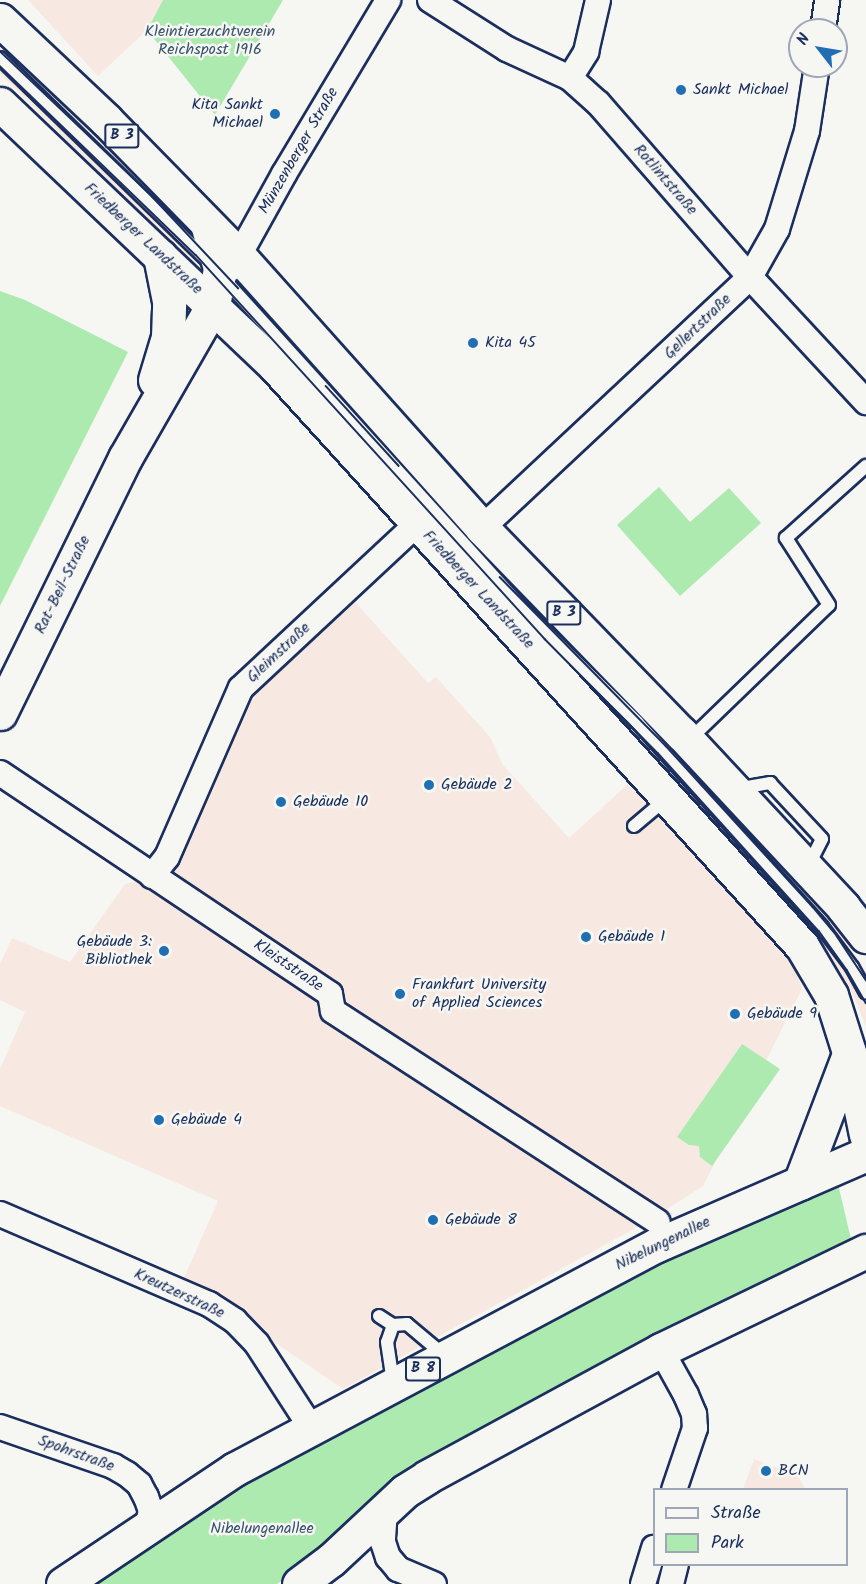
<!DOCTYPE html>
<meta charset="utf-8">
<style>
body{margin:0}
#map{position:relative;width:866px;height:1584px;overflow:hidden;background:#f6f6f2;font-family:Kalam,sans-serif}
div>[style]{position:absolute}
.built>*{inset:0;background:#f7e9e2}
.green>*{inset:0;background:#adeab0}
.roads{filter:drop-shadow(2px 0 #1b2f5e) drop-shadow(-2px 0 #1b2f5e) drop-shadow(0 2px #1b2f5e) drop-shadow(0 -2px #1b2f5e)}
.lane>*{height:12px;margin:-6px;padding:0 6px;transform-origin:6px;border-radius:6px;background:#f6f6f2}
.street>*{height:24px;margin:-12px;padding:0 12px;transform-origin:12px;border-radius:12px;background:#f6f6f2}
.secondary>*{height:33px;margin:-16.5px;padding:0 16.5px;transform-origin:16.5px;border-radius:16.5px;background:#f6f6f2}
.primary>*{height:33px;margin:-16.5px;padding:0 16.5px;transform-origin:16.5px;border-radius:16.5px;background:#f6f6f2}
.tram>*{height:1.5px;margin:-0.75px;padding:0 0.75px;transform-origin:0.75px;border-radius:0.75px;background:#1b2f5e}
.dots>*{width:16px;height:16px;translate:-50% -50%;box-sizing:border-box;border:3px solid #f6f6f2;border-radius:50%}
span{translate:-50% -50%;white-space:nowrap;text-align:center;line-height:1.15;-webkit-text-stroke:5px #f6f6f2;paint-order:stroke}
.shield-label span{padding:2px 4px;background:#f6f6f2;border:2px solid;border-radius:4px;-webkit-text-stroke-width:0}
.shield-label{font-size:15px;color:#1b2f5e;font-weight:700}
.park-label{font-size:16px;color:#38546e}
.poi-label{font-size:16px;color:#1b2f5e}
.left{translate:0 -50%;text-align:left}
.right{translate:-100% -50%;text-align:right}
.street-label{font-size:16px;color:#1b2f5e}
.legend{position:absolute;left:653px;top:1488px;width:195px;height:78px;box-sizing:border-box;background:#f6f6f2;border:2px solid #9ea6b7;margin:0;padding:8px 10px;list-style:none;font-size:18px;color:#1b2f5e}
.legend li{display:flex;align-items:center;gap:12px;height:30px}
.legend b{width:30px;border:2px solid #9ea6b7}
.north{position:absolute;left:788px;top:18px;width:60px;height:60px;box-sizing:border-box;background:#f6f6f2;border:2px solid #9ea6b7;border-radius:50%;rotate:301deg;font-size:16px;font-weight:700;line-height:24px;text-align:center;color:#1b2f5e}
.north::after{content:'';display:block;margin:auto;width:21px;height:27px;background:#1f6fb2;clip-path:polygon(50% 0,100% 100%,50% 72%,0 100%)}
</style>
<div id="map">
<div class="built">
<i style="clip-path:polygon(28px 0,163px 0,147px 30px,98px 76px)"></i>
<i style="clip-path:polygon(0 44px,189px 225px,196px 267px,0 74px)"></i>
<i style="clip-path:polygon(237px 280px,492px 560px,683px 758px,835px 925px,866px 971px,866px 1026px,850px 988px,837px 973px,839px 971px,807px 925px,660px 763px,581px 682px,229px 301px)"></i>
<i style="clip-path:polygon(355px 602px,428px 683px,436px 677px,490px 737px,503px 765px,569px 838px,628px 784px,792px 960px,802px 989px,703px 1186px,652px 1219px,343px 1389px,183px 1280px,218px 1201px,0 1106px,0 1069px,25px 1012px,0 1000px,0 964px,12px 938px,70px 962px,125px 884px,153px 877px,182px 856px,252px 694px)"></i>
<i style="clip-path:polygon(754px 1459px,798px 1476px,805px 1489px,743px 1489px)"></i>
</div>
<div class="green">
<i style="clip-path:polygon(163px 0,283px 0,215px 115px,147px 30px)"></i>
<i style="clip-path:polygon(0 291px,25px 300px,128px 352px,0 606px)"></i>
<i style="clip-path:polygon(659px 487px,690px 522px,729px 488px,761px 523px,680px 596px,617px 525px)"></i>
<i style="clip-path:polygon(742px 1044px,780px 1069px,712px 1166px,700px 1157px,699px 1146px,689px 1145px,677px 1137px)"></i>
<i style="clip-path:polygon(838px 1184px,851px 1239px,705px 1311px,390px 1484px,300px 1568px,277px 1584px,79px 1584px,210px 1498px,639px 1263px)"></i>
</div>
<div class="roads">
<div class="lane">
<i style="left:0;top:58px;width:291px;rotate:44.3deg"></i>
<i style="left:223px;top:278px;width:455px;rotate:47.8deg"></i>
<i style="left:529px;top:615px;width:152px;rotate:44.7deg"></i>
<i style="left:637px;top:722px;width:276px;rotate:47.9deg"></i>
<i style="left:822px;top:927px;width:50px;rotate:53.1deg"></i>
<i style="left:852px;top:967px;width:29px;rotate:61deg"></i>
<i style="left:689px;top:740px;width:194px;rotate:-44deg"></i>
<i style="left:829px;top:605px;width:80px;rotate:-122.7deg"></i>
<i style="left:786px;top:538px;width:108px;rotate:-42deg"></i>
<i style="left:736px;top:789px;width:35px;rotate:-10deg"></i>
<i style="left:770px;top:783px;width:76px;rotate:47.1deg"></i>
<i style="left:822px;top:839px;width:31px;rotate:117deg"></i>
<i style="left:634px;top:826px;width:42px;rotate:-40.2deg"></i>
<i style="left:379px;top:1316px;width:17px;rotate:33deg"></i>
<i style="left:393px;top:1325px;width:14px;rotate:-4deg"></i>
<i style="left:407px;top:1324px;width:48px;rotate:40deg"></i>
<i style="left:393px;top:1325px;width:18px;rotate:109deg"></i>
<i style="left:387px;top:1342px;width:40px;rotate:81.5deg"></i>
</div>
<div class="street">
<i style="left:430px;top:0;width:91px;rotate:32.5deg"></i>
<i style="left:507px;top:49px;width:69px;rotate:24.7deg"></i>
<i style="left:570px;top:78px;width:38px;rotate:42deg"></i>
<i style="left:598px;top:103px;width:231px;rotate:48.9deg"></i>
<i style="left:750px;top:277px;width:171px;rotate:47.1deg"></i>
<i style="left:823px;top:30px;width:30px;rotate:-82deg"></i>
<i style="left:570px;top:78px;width:31px;rotate:-58deg"></i>
<i style="left:586px;top:52px;width:53px;rotate:-77deg"></i>
<i style="left:232px;top:268px;width:107px;rotate:-61deg"></i>
<i style="left:284px;top:174px;width:203px;rotate:-59.1deg"></i>
<i style="left:482px;top:528px;width:367px;rotate:-43.1deg"></i>
<i style="left:750px;top:277px;width:55px;rotate:-60.6deg"></i>
<i style="left:777px;top:229px;width:102px;rotate:-73deg"></i>
<i style="left:807px;top:131px;width:66px;rotate:-81.3deg"></i>
<i style="left:0;top:773px;width:397px;rotate:33.8deg"></i>
<i style="left:330px;top:994px;width:17px;rotate:80deg"></i>
<i style="left:333px;top:1011px;width:387px;rotate:33deg"></i>
<i style="left:152px;top:876px;width:24px;rotate:-52deg"></i>
<i style="left:167px;top:857px;width:184px;rotate:-66.4deg"></i>
<i style="left:241px;top:688px;width:241px;rotate:-43deg"></i>
<i style="left:0;top:1214px;width:228px;rotate:23.3deg"></i>
<i style="left:209px;top:1304px;width:31px;rotate:33deg"></i>
<i style="left:235px;top:1321px;width:32px;rotate:46deg"></i>
<i style="left:257px;top:1344px;width:101px;rotate:57.1deg"></i>
<i style="left:661px;top:1350px;width:51px;rotate:60.9deg"></i>
<i style="left:686px;top:1395px;width:21px;rotate:67deg"></i>
<i style="left:694px;top:1414px;width:14px;rotate:86deg"></i>
<i style="left:695px;top:1428px;width:65px;rotate:108.7deg"></i>
<i style="left:0;top:1427px;width:120px;rotate:19deg"></i>
<i style="left:113px;top:1466px;width:16px;rotate:30deg"></i>
<i style="left:127px;top:1474px;width:16px;rotate:40deg"></i>
<i style="left:139px;top:1484px;width:15px;rotate:62deg"></i>
<i style="left:146px;top:1497px;width:15px;rotate:70deg"></i>
<i style="left:151px;top:1511px;width:16px;rotate:104deg"></i>
<i style="left:385px;top:1510px;width:32px;rotate:94deg"></i>
<i style="left:383px;top:1542px;width:16px;rotate:72deg"></i>
<i style="left:388px;top:1557px;width:16px;rotate:50deg"></i>
<i style="left:398px;top:1569px;width:39px;rotate:23deg"></i>
<i style="left:643px;top:1584px;width:38px;rotate:-73deg"></i>
<i style="left:671px;top:1584px;width:21px;rotate:-76deg"></i>
</div>
<div class="secondary">
<i style="left:155px;top:380px;width:45px;rotate:-73.2deg"></i>
<i style="left:168px;top:337px;width:36px;rotate:-88deg"></i>
<i style="left:169px;top:301px;width:46px;rotate:-101.3deg"></i>
<i style="left:0;top:713px;width:284px;rotate:-63.9deg"></i>
<i style="left:125px;top:458px;width:177px;rotate:-60.1deg"></i>
<i style="left:213px;top:305px;width:38px;rotate:-79deg"></i>
<i style="left:220px;top:268px;width:46px;rotate:-106.5deg"></i>
</div>
<div class="primary">
<i style="left:0;top:20px;width:146px;rotate:43.3deg"></i>
<i style="left:106px;top:120px;width:190px;rotate:45.6deg"></i>
<i style="left:239px;top:256px;width:365px;rotate:48.2deg"></i>
<i style="left:482px;top:528px;width:286px;rotate:45.9deg"></i>
<i style="left:681px;top:733px;width:238px;rotate:47deg"></i>
<i style="left:843px;top:907px;width:37px;rotate:52deg"></i>
<i style="left:0;top:104px;width:381px;rotate:43.6deg"></i>
<i style="left:276px;top:367px;width:782px;rotate:47.75deg"></i>
<i style="left:802px;top:946px;width:57px;rotate:59.4deg"></i>
<i style="left:831px;top:995px;width:60px;rotate:72.5deg"></i>
<i style="left:849px;top:1052px;width:85px;rotate:78.4deg"></i>
<i style="left:800px;top:1183px;width:138px;rotate:-69.2deg"></i>
<i style="left:63px;top:1584px;width:207px;rotate:-33.8deg"></i>
<i style="left:235px;top:1469px;width:478px;rotate:-28deg"></i>
<i style="left:657px;top:1245px;width:228px;rotate:-23.5deg"></i>
<i style="left:299px;top:1584px;width:40px;rotate:-37deg"></i>
<i style="left:331px;top:1560px;width:101px;rotate:-43deg"></i>
<i style="left:405px;top:1491px;width:26px;rotate:-32deg"></i>
<i style="left:427px;top:1477px;width:266px;rotate:-28.5deg"></i>
<i style="left:661px;top:1350px;width:228px;rotate:-25.8deg"></i>
</div>
</div>
<div class="tram">
<i style="left:0;top:51px;width:204px;rotate:43.6deg"></i>
<i style="left:148px;top:192px;width:132px;rotate:46.8deg"></i>
<i style="left:0;top:66px;width:272px;rotate:44deg"></i>
<i style="left:196px;top:255px;width:519px;rotate:47.73deg"></i>
<i style="left:545px;top:639px;width:161px;rotate:45.3deg"></i>
<i style="left:658px;top:753px;width:240px;rotate:47.9deg"></i>
<i style="left:819px;top:931px;width:48px;rotate:54.3deg"></i>
<i style="left:847px;top:970px;width:38px;rotate:60deg"></i>
<i style="left:326px;top:386px;width:108px;rotate:47.6deg"></i>
<i style="left:500px;top:577px;width:237px;rotate:45.5deg"></i>
<i style="left:666px;top:746px;width:218px;rotate:47.6deg"></i>
<i style="left:813px;top:907px;width:38px;rotate:50deg"></i>
<i style="left:837px;top:936px;width:53px;rotate:56.6deg"></i>
</div>
<div class="dots">
<i style="left:681px;top:90px;background:#1f6fb2"></i>
<i style="left:275px;top:114px;background:#1f6fb2"></i>
<i style="left:473px;top:343px;background:#1f6fb2"></i>
<i style="left:429px;top:785px;background:#1f6fb2"></i>
<i style="left:281px;top:802px;background:#1f6fb2"></i>
<i style="left:586px;top:937px;background:#1f6fb2"></i>
<i style="left:164px;top:951px;background:#1f6fb2"></i>
<i style="left:400px;top:994px;background:#1f6fb2"></i>
<i style="left:735px;top:1014px;background:#1f6fb2"></i>
<i style="left:159px;top:1120px;background:#1f6fb2"></i>
<i style="left:433px;top:1220px;background:#1f6fb2"></i>
<i style="left:766px;top:1471px;background:#1f6fb2"></i>
</div>
<div class="shield-label">
<span style="left:122px;top:136px">B 3</span>
<span style="left:564px;top:613px">B 3</span>
<span style="left:423px;top:1369px">B 8</span>
</div>
<div class="park-label">
<span style="left:210px;top:41px">Kleintierzuchtverein<br>Reichspost 1916</span>
<span style="left:262px;top:1529px">Nibelungenallee</span>
</div>
<div class="poi-label">
<span class="left" style="left:693px;top:90px">Sankt Michael</span>
<span class="right" style="left:263px;top:114px">Kita Sankt<br>Michael</span>
<span class="left" style="left:485px;top:343px">Kita 45</span>
<span class="left" style="left:441px;top:785px">Gebäude 2</span>
<span class="left" style="left:293px;top:802px">Gebäude 10</span>
<span class="left" style="left:598px;top:937px">Gebäude 1</span>
<span class="right" style="left:152px;top:951px">Gebäude 3:<br>Bibliothek</span>
<span class="left" style="left:412px;top:994px">Frankfurt University<br>of Applied Sciences</span>
<span class="left" style="left:747px;top:1014px">Gebäude 9</span>
<span class="left" style="left:171px;top:1120px">Gebäude 4</span>
<span class="left" style="left:445px;top:1220px">Gebäude 8</span>
<span class="left" style="left:778px;top:1471px">BCN</span>
</div>
<div class="street-label">
<span style="left:299px;top:151px;rotate:-60deg">Münzenberger Straße</span>
<span style="left:665px;top:180px;rotate:49deg">Rotlintstraße</span>
<span style="left:143px;top:239px;rotate:43deg">Friedberger Landstraße</span>
<span style="left:698px;top:327px;rotate:-44deg">Gellertstraße</span>
<span style="left:63px;top:585px;rotate:-64deg">Rat-Beil-Straße</span>
<span style="left:478px;top:590px;rotate:47deg">Friedberger Landstraße</span>
<span style="left:279px;top:653px;rotate:-43deg">Gleimstraße</span>
<span style="left:288px;top:966px;rotate:34deg">Kleiststraße</span>
<span style="left:663px;top:1244px;rotate:-26deg">Nibelungenallee</span>
<span style="left:179px;top:1294px;rotate:25deg">Kreutzerstraße</span>
<span style="left:76px;top:1454px;rotate:20deg">Spohrstraße</span>
</div>
<ul class="legend">
<li><b style="height:8px;background:#f6f6f2"></b>Straße</li>
<li><b style="height:16px;background:#adeab0"></b>Park</li>
</ul>
<div class="north">N</div>
</div>
